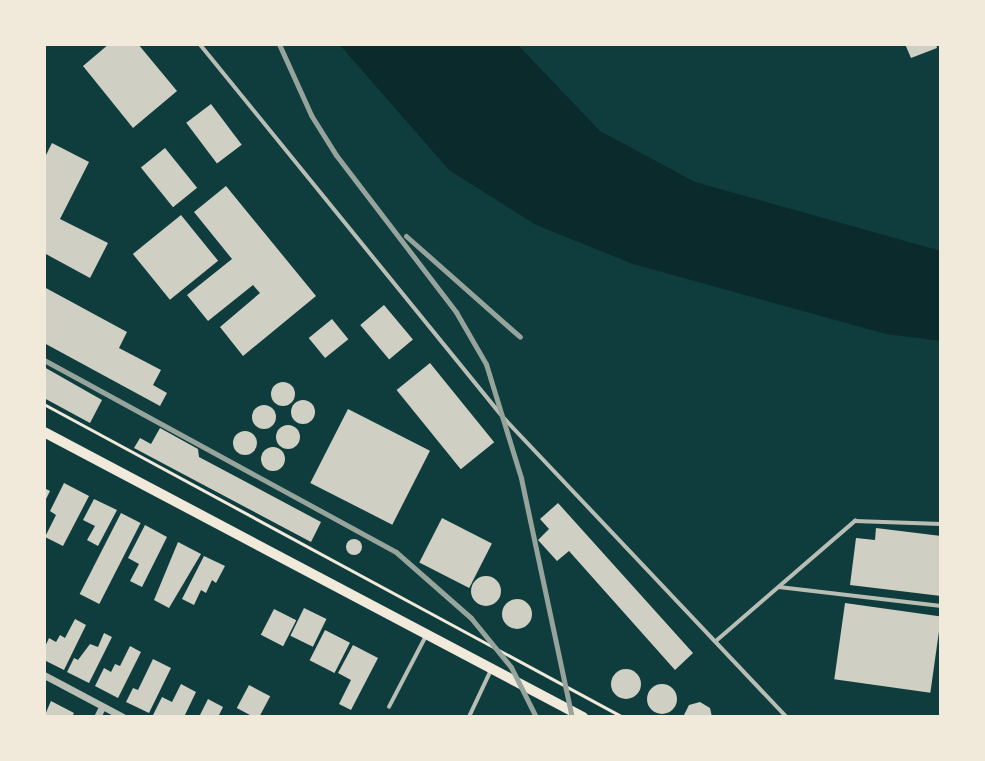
<!DOCTYPE html>
<style>
body{margin:0}
#map{position:relative;width:985px;height:761px;overflow:hidden;background:#0f3d3e;font-family:Barlow,sans-serif}
div>[style]{position:absolute}
.water>*{inset:0;background:#0a2a2b}
.building>*{inset:0;background:#cfcfc3;transform-origin:0 0}
.round{border-radius:50%}
.path>*{height:2.5px;margin:-1.25px;padding:0 1.25px;transform-origin:1.25px;border-radius:1.25px;background:#f1e9da}
.service>*{height:3.5px;margin:-1.75px;padding:0 1.75px;transform-origin:1.75px;border-radius:1.75px;background:#b8beb3}
.minor>*{height:7px;margin:-3.5px;padding:0 3.5px;transform-origin:3.5px;border-radius:3.5px;background:#b8beb3}
.secondary>*{height:10px;margin:-5px;padding:0 5px;transform-origin:5px;border-radius:5px;background:#f1e9da}
.rail>*{height:5px;margin:-2.5px;padding:0 2.5px;transform-origin:2.5px;border-radius:2.5px;background:#97a49c}
span{translate:-50% -50%;white-space:nowrap;text-align:center;line-height:1.15;-webkit-text-stroke:5px #f1e9da;paint-order:stroke}
.frame{position:absolute;inset:0;border:46px solid #f1e9da;pointer-events:none}
</style>
<div id="map">
<div class="water">
<i style="clip-path:polygon(339px 44px,517px 44px,600px 131px,695px 182px,941px 251px,941px 341px,886px 334px,633px 264px,536px 225px,449px 170px)"></i>
</div>
<div class="building">
<i style="clip-path:polygon(109px 44px,138px 44px,177px 91px,133px 128px,83px 66px)"></i>
<i style="clip-path:polygon(905px 44px,936px 44px,937px 48px,911px 58px)"></i>
<i style="left:211px;top:104px;width:51px;height:31px;rotate:53deg"></i>
<i style="clip-path:polygon(52px 143px,89px 162px,60px 219px,108px 243px,90px 278px,44px 253px,44px 159px)"></i>
<i style="left:165px;top:148px;width:51px;height:31px;rotate:51deg"></i>
<i style="clip-path:polygon(226px 186px,316px 296px,243px 356px,220px 327px,260px 293px,253px 285px,208px 321px,187px 295px,232px 259px,194px 212px)"></i>
<i style="left:181px;top:215px;width:59px;height:62px;rotate:51deg"></i>
<i style="clip-path:polygon(44px 287px,127px 332px,119px 348px,161px 370px,153px 385px,167px 393px,160px 406px,44px 343px)"></i>
<i style="left:384px;top:305px;width:45px;height:31px;rotate:50deg"></i>
<i style="left:332px;top:319px;width:26px;height:30px;rotate:51deg"></i>
<i style="left:430px;top:363px;width:102px;height:43px;rotate:51deg"></i>
<i style="clip-path:polygon(44px 367px,102px 400px,90px 423px,44px 398px)"></i>
<i class="round" style="left:271px;top:382px;width:24px;height:24px"></i>
<i class="round" style="left:291px;top:400px;width:24px;height:24px"></i>
<i class="round" style="left:252px;top:405px;width:24px;height:24px"></i>
<i style="left:348px;top:409px;width:92px;height:83px;rotate:27deg"></i>
<i class="round" style="left:276px;top:425px;width:24px;height:24px"></i>
<i style="clip-path:polygon(160px 428px,198px 449px,199px 457px,321px 522px,311px 542px,134px 448px,140px 438px,151px 444px)"></i>
<i class="round" style="left:233px;top:431px;width:24px;height:24px"></i>
<i class="round" style="left:261px;top:447px;width:24px;height:24px"></i>
<i style="clip-path:polygon(64px 483px,89px 496px,63px 546px,45px 537px,56px 515px,50px 511px)"></i>
<i style="clip-path:polygon(44px 488px,50px 491px,44px 503px)"></i>
<i style="clip-path:polygon(94px 499px,117px 510px,98px 546px,87px 540px,95px 526px,83px 520px)"></i>
<i style="clip-path:polygon(558px 503px,693px 653px,675px 670px,569px 551px,557px 561px,538px 540px,549px 529px,540px 519px)"></i>
<i style="left:121px;top:513px;width:22px;height:91px;rotate:27deg"></i>
<i style="left:442px;top:518px;width:56px;height:50px;rotate:27deg"></i>
<i style="clip-path:polygon(145px 525px,167px 537px,142px 587px,130px 581px,139px 564px,128px 558px)"></i>
<i style="clip-path:polygon(876px 528px,941px 536px,941px 596px,850px 585px,856px 538px,875px 540px)"></i>
<i class="round" style="left:346px;top:539px;width:16px;height:16px"></i>
<i style="clip-path:polygon(178px 542px,201px 554px,169px 608px,154px 600px)"></i>
<i style="clip-path:polygon(204px 556px,225px 566px,216px 583px,212px 580px,206px 593px,201px 590px,194px 605px,182px 599px)"></i>
<i class="round" style="left:471px;top:576px;width:30px;height:30px"></i>
<i class="round" style="left:502px;top:599px;width:30px;height:30px"></i>
<i style="left:845px;top:603px;width:97px;height:77px;rotate:8deg"></i>
<i style="left:304px;top:608px;width:25px;height:31px;rotate:26deg"></i>
<i style="left:274px;top:609px;width:25px;height:29px;rotate:27deg"></i>
<i style="clip-path:polygon(75px 619px,86px 625px,64px 670px,44px 660px,44px 649px,49px 638px,56px 642px,60px 635px,65px 638px)"></i>
<i style="left:325px;top:630px;width:28px;height:34px;rotate:27deg"></i>
<i style="clip-path:polygon(104px 633px,112px 637px,89px 683px,67px 672px,74px 658px,78px 660px,90px 644px,98px 647px)"></i>
<i style="clip-path:polygon(353px 645px,378px 658px,351px 710px,339px 704px,351px 680px,338px 673px)"></i>
<i style="clip-path:polygon(130px 646px,141px 652px,118px 698px,95px 686px,104px 668px,111px 672px,115px 664px,120px 666px)"></i>
<i style="clip-path:polygon(153px 659px,171px 668px,149px 713px,126px 702px,133px 688px,138px 690px)"></i>
<i class="round" style="left:611px;top:669px;width:30px;height:30px"></i>
<i style="clip-path:polygon(181px 684px,196px 692px,184px 717px,153px 715px,162px 697px,172px 702px)"></i>
<i class="round" style="left:647px;top:684px;width:30px;height:30px"></i>
<i style="left:249px;top:685px;width:24px;height:26px;rotate:28deg"></i>
<i style="clip-path:polygon(208px 699px,223px 707px,218px 717px,199px 717px)"></i>
<i style="clip-path:polygon(51px 701px,74px 713px,72px 717px,44px 717px)"></i>
<i style="clip-path:polygon(700px 702px,710px 708px,712px 717px,683px 717px,689px 705px)"></i>
</div>
<div class="path">
<i style="left:44px;top:404px;width:658px;rotate:28.4deg"></i>
</div>
<div class="service">
<i style="left:200px;top:44px;width:483px;rotate:50.9deg"></i>
<i style="left:505px;top:419px;width:410px;rotate:46.6deg"></i>
<i style="left:779px;top:587px;width:163px;rotate:6.7deg"></i>
<i style="left:716px;top:641px;width:184px;rotate:-40.8deg"></i>
<i style="left:855px;top:521px;width:86px;rotate:2deg"></i>
<i style="left:389px;top:707px;width:80px;rotate:-62.5deg"></i>
<i style="left:469px;top:717px;width:52px;rotate:-64.9deg"></i>
</div>
<div class="minor">
<i style="left:44px;top:675px;width:89px;rotate:28deg"></i>
<i style="left:97px;top:717px;width:11px;rotate:-63deg"></i>
</div>
<div class="secondary">
<i style="left:44px;top:432px;width:610px;rotate:27.87deg"></i>
</div>
<div class="rail">
<i style="left:279px;top:44px;width:78px;rotate:65.7deg"></i>
<i style="left:311px;top:115px;width:47px;rotate:58deg"></i>
<i style="left:336px;top:155px;width:198px;rotate:52.6deg"></i>
<i style="left:456px;top:312px;width:60px;rotate:60deg"></i>
<i style="left:486px;top:364px;width:119px;rotate:72.9deg"></i>
<i style="left:521px;top:478px;width:244px;rotate:78deg"></i>
<i style="left:406px;top:236px;width:152px;rotate:41.5deg"></i>
<i style="left:44px;top:360px;width:401px;rotate:28.6deg"></i>
<i style="left:396px;top:552px;width:100px;rotate:41.3deg"></i>
<i style="left:471px;top:618px;width:63px;rotate:50.8deg"></i>
<i style="left:511px;top:667px;width:56px;rotate:63.4deg"></i>
</div>
<div class="frame"></div>
</div>
